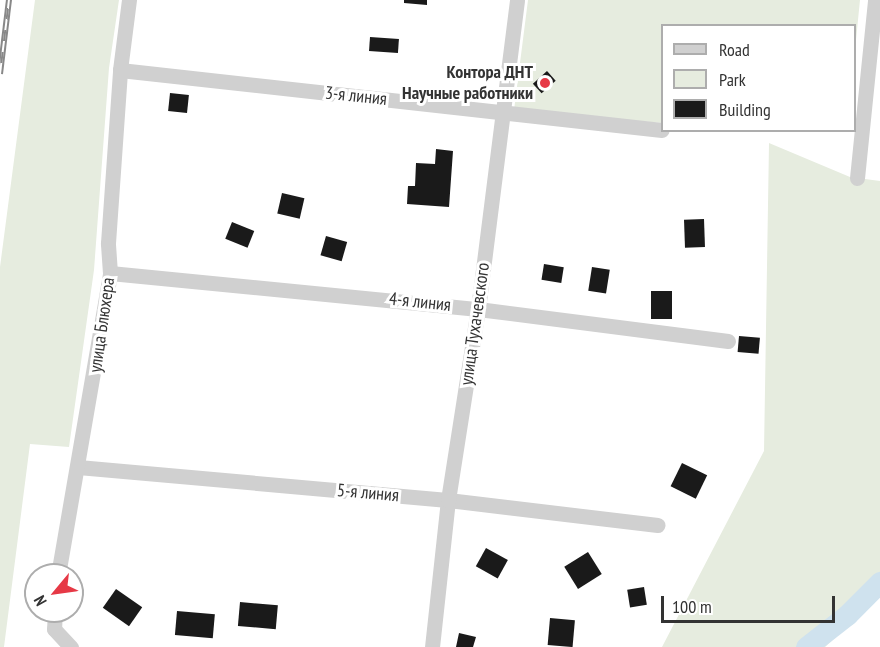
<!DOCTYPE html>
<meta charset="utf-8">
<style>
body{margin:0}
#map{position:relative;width:880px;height:647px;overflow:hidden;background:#fff;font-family:"PT Sans Narrow",sans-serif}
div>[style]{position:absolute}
.green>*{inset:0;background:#e6ecdf}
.river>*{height:21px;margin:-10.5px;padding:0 10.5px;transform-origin:10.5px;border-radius:10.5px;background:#cfe2ee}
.building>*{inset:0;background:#1a1a1a;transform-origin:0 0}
.minor>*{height:15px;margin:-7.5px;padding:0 7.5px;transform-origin:7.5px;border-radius:7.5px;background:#d0d0d0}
.rail>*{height:6px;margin-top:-3px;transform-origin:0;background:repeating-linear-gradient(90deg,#fff 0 11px,#888 0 22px);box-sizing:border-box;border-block:2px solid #888}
.dots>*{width:16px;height:16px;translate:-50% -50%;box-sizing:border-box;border:3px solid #fff;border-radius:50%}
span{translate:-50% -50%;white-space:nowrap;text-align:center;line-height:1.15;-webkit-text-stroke:6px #fff;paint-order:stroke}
.poi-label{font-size:18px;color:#333;font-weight:700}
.right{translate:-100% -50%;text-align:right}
.street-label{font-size:18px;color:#333}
.legend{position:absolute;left:661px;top:24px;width:195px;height:108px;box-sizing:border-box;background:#fff;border:2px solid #adadad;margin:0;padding:8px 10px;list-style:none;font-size:18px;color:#333}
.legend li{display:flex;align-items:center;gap:12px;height:30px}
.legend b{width:30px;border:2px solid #adadad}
.north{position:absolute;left:24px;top:563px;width:60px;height:60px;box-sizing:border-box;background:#fff;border:2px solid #adadad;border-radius:50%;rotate:241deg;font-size:16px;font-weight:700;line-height:24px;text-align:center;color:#333}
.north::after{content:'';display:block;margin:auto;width:21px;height:27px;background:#e63946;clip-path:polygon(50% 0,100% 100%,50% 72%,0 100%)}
.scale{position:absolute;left:661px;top:596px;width:174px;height:27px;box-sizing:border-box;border:3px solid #333;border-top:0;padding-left:8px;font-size:18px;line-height:21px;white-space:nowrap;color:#333;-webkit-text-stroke:4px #fff;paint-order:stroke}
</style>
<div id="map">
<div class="green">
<i style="clip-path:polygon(35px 0,119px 0,109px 68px,94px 270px,69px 447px,30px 444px,4px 647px,0 647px,0 267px)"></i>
<i style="clip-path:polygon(528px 0,860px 0,856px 40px,854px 26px,662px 26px,662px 123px,514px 110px)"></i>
<i style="clip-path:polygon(769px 143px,850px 177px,880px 181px,880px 597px,825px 647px,662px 647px,764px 451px)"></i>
</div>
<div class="river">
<i style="left:806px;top:647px;width:52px;rotate:-38deg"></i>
<i style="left:847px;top:615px;width:47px;rotate:-45deg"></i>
</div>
<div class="building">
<i style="clip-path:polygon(404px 0,427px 0,427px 5px,404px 3px)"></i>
<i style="left:370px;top:37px;width:29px;height:14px;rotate:4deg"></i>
<i style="left:547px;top:71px;width:13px;height:19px;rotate:48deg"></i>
<i style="left:170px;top:93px;width:19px;height:18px;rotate:6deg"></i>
<i style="clip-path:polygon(436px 149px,453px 151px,449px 207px,407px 204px,408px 186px,415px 186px,416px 163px,435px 164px)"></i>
<i style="left:282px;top:193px;width:23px;height:21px;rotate:13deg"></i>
<i style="left:704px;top:219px;width:28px;height:20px;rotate:88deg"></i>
<i style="left:232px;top:222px;width:24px;height:18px;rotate:22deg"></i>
<i style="left:326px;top:236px;width:22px;height:20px;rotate:16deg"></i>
<i style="left:544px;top:264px;width:20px;height:16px;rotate:9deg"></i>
<i style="left:592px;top:267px;width:18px;height:24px;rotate:9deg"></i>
<i style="left:651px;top:291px;width:21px;height:28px"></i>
<i style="left:739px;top:336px;width:21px;height:16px;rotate:5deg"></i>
<i style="left:682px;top:463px;width:28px;height:26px;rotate:26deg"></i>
<i style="left:486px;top:548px;width:25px;height:21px;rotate:29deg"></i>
<i style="left:588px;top:552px;width:26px;height:28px;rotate:58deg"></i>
<i style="left:644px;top:587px;width:18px;height:17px;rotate:81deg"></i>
<i style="left:116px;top:589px;width:32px;height:23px;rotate:35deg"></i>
<i style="left:240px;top:602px;width:38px;height:24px;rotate:5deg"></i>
<i style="left:177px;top:611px;width:38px;height:24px;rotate:5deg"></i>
<i style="left:550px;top:618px;width:25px;height:27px;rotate:5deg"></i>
<i style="clip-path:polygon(459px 633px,476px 637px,473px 647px,456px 647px)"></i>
</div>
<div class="minor">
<i style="left:120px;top:70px;width:545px;rotate:6.32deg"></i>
<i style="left:857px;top:178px;width:179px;rotate:-84.2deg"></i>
<i style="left:110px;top:273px;width:370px;rotate:5.6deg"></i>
<i style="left:478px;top:309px;width:252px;rotate:7.3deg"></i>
<i style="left:78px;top:467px;width:371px;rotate:5.1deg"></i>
<i style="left:448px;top:500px;width:211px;rotate:6.8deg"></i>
<i style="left:58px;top:575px;width:306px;rotate:-80.2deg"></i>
<i style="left:110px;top:273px;width:30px;rotate:-94deg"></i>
<i style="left:108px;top:243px;width:173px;rotate:-86deg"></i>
<i style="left:120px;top:70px;width:71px;rotate:-82.7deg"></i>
<i style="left:55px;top:611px;width:18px;rotate:93deg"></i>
<i style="left:54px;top:629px;width:25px;rotate:47deg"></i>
<i style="left:432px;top:647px;width:148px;rotate:-83.8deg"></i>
<i style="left:448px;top:500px;width:193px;rotate:-81.1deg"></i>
<i style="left:478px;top:309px;width:311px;rotate:-82.8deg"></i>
</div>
<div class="rail">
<i style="left:0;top:74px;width:75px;rotate:-83.1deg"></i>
</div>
<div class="dots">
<i style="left:545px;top:83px;background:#e63946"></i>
</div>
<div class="poi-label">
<span class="right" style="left:533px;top:83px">Контора ДНТ<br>Научные работники</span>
</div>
<div class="street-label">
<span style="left:356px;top:96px;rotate:6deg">3-я линия</span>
<span style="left:420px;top:302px;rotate:6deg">4-я линия</span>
<span style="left:475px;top:324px;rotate:-82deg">улица Тухачевского</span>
<span style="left:102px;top:325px;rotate:-82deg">улица Блюхера</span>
<span style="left:368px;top:493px;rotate:5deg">5-я линия</span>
</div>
<ul class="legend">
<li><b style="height:8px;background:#d0d0d0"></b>Road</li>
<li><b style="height:16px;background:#e6ecdf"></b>Park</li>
<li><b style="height:16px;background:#1a1a1a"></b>Building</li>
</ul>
<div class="north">N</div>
<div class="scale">100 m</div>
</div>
